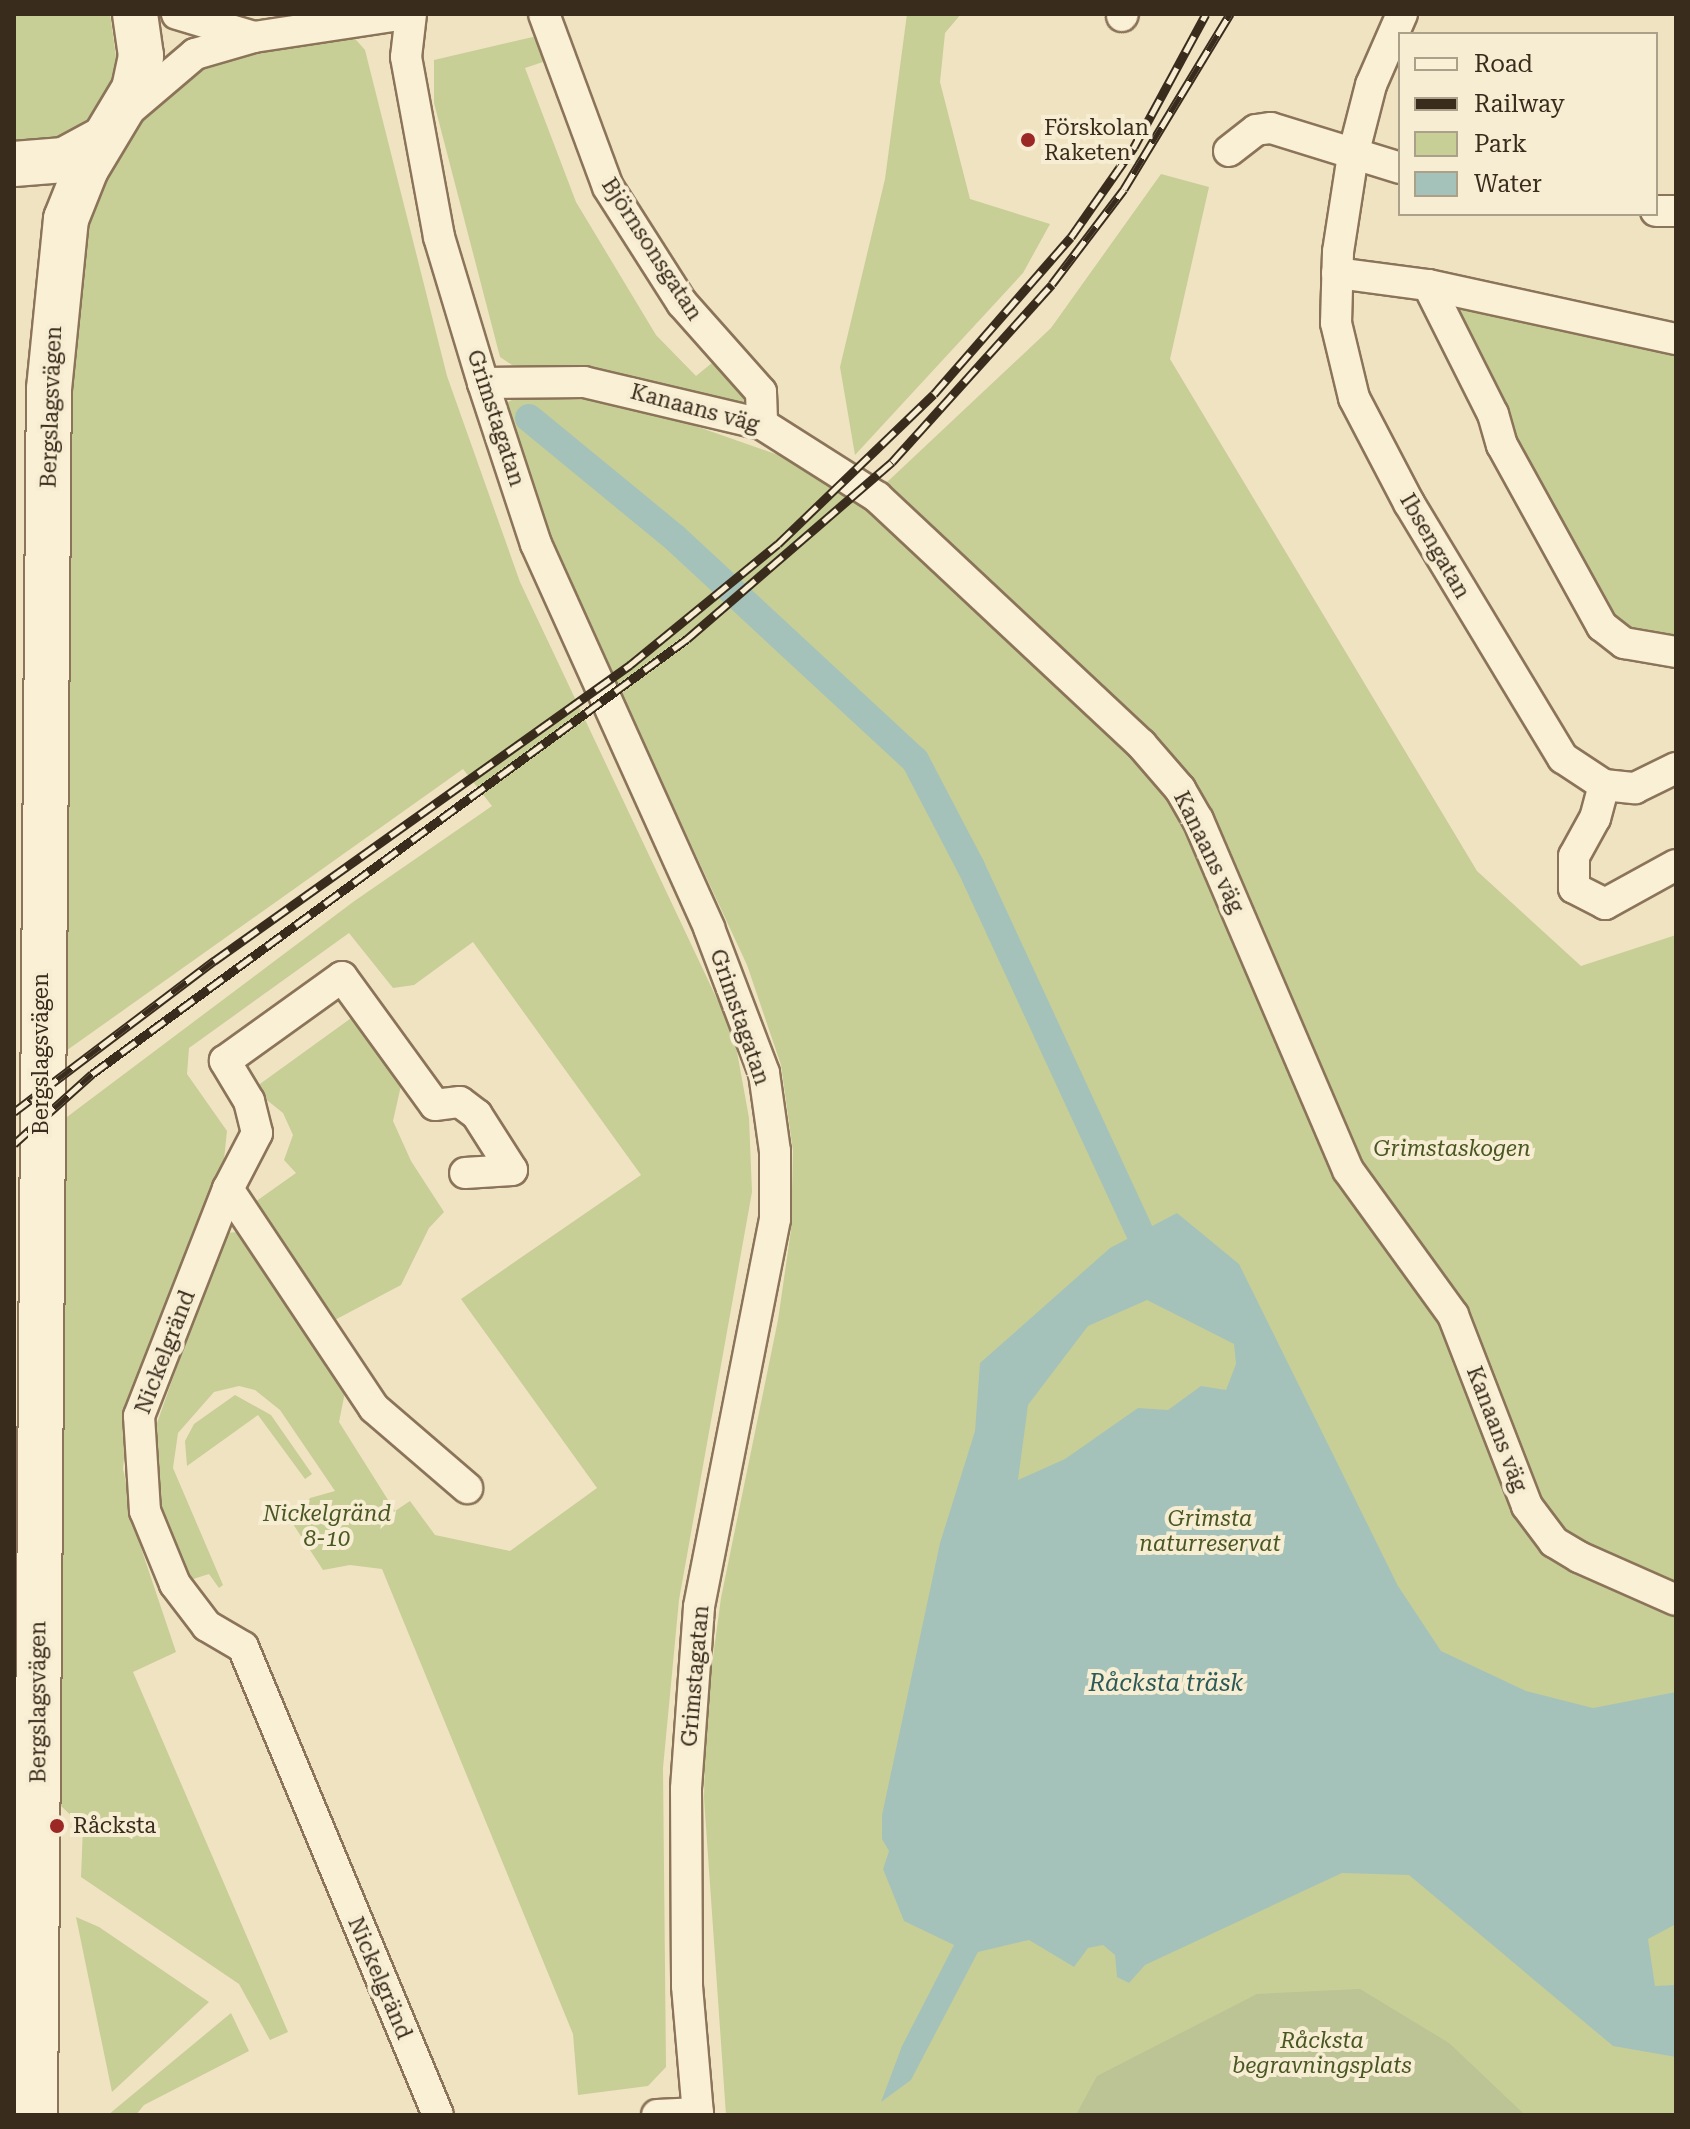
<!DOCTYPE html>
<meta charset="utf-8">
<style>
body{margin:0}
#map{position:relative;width:1690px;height:2129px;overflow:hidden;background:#f0e3c2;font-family:"Roboto Serif",serif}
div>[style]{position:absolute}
.green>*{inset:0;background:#c7cf96}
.cemetery>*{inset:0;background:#bcc395}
.water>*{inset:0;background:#a5c2ba}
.canal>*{height:28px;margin:-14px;padding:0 14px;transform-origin:14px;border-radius:14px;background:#a5c2ba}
.roads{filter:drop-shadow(2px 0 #8b7459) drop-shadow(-2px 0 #8b7459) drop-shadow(0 2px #8b7459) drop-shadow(0 -2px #8b7459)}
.minor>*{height:30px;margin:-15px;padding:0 15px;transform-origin:15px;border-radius:15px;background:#faf0d6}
.secondary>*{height:44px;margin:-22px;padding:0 22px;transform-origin:22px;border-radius:22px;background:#faf0d6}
.rail>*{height:9px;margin-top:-4.5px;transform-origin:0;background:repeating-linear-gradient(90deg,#f7edd2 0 18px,#3a2c1d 0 36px);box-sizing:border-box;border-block:2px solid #3a2c1d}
.dots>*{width:22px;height:22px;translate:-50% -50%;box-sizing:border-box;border:4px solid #f7edd2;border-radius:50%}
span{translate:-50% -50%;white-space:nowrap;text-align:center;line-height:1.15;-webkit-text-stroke:8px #f7edd2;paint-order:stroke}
.poi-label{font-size:22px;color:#3a2c1d}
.left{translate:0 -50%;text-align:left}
.street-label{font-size:22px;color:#3a2c1d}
.park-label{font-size:22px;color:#495723;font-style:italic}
.water-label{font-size:24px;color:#2c5a58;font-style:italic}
.frame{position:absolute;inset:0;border:16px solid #3a2c1d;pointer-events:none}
.legend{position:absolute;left:1398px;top:32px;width:260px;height:184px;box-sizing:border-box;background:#f7edd2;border:2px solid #aba08a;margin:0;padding:10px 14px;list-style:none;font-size:24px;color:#3a2c1d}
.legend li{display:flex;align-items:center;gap:16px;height:40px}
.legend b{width:40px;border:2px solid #aba08a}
</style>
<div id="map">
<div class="green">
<i style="clip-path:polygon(14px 14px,110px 14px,117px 64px,108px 92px,89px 118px,63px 135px,32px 144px,14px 142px)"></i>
<i style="clip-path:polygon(907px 14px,961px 14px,945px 33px,940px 82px,970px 199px,1050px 224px,1023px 273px,855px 455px,840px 367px,885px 179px)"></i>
<i style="clip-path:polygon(350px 33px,365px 50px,447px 376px,520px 582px,734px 1035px,749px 1118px,752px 1192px,679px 1600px,663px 1768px,666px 2067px,648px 2086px,578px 2095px,573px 2034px,382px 1569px,350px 1565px,323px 1570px,293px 1524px,310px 1498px,335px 1491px,280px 1410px,255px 1390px,239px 1386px,214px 1392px,178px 1433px,173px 1468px,223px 1585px,219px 1588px,209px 1574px,187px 1581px,160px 1515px,150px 1443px,224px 1233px,239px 1232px,247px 1236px,346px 1387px,339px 1422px,395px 1511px,410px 1501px,435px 1535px,510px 1551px,597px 1488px,461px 1299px,641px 1175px,473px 942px,414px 985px,393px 988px,349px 933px,189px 1048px,187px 1074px,227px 1131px,223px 1169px,129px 1408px,123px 1469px,139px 1542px,176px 1652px,133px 1672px,288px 2032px,270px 2040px,239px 1984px,81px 1877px,83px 1827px,61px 1806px,55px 1126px,353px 902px,492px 806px,463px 769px,56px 1058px,71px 266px,114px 161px,148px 113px,188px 70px)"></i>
<i style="clip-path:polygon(537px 36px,546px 61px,525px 68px,576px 202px,656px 335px,696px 376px,718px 358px,749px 393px,749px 407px,742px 412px,613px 372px,512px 365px,500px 357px,434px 103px,434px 60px)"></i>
<i style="clip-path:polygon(1161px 174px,1209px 187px,1170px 359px,1477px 871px,1581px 966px,1676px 935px,1676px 2115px,726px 2115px,704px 1798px,706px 1708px,721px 1598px,778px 1320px,791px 1230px,793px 1151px,781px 1065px,747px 965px,539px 517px,504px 416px,508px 402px,518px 397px,582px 397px,647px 409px,798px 462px,868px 500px,1051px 328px)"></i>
<i style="clip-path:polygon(1454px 298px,1676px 355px,1676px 643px,1605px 622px,1511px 442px,1514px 427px,1448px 308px)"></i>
<i style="clip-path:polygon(354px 1016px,402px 1081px,393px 1121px,411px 1161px,444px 1212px,429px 1228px,401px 1285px,331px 1322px,251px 1205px,296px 1173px,284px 1160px,293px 1135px,283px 1113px,253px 1089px)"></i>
<i style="clip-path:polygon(235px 1395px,271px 1415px,312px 1474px,305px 1479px,258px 1415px,187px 1466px,185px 1441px,194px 1424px)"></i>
<i style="clip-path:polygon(76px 1917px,99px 1927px,209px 2002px,112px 2092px)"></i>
<i style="clip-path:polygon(231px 2013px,249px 2051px,144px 2105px,136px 2115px,108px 2115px)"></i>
</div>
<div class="cemetery">
<i style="clip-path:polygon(1360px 1989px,1449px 2043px,1525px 2115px,1076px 2115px,1097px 2076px,1257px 1994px)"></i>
</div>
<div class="water">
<i style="clip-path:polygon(evenodd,1177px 1213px,1239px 1264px,1398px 1586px,1441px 1651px,1526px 1691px,1593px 1708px,1676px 1692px,1676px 1924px,1648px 1939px,1655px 1986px,1676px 1985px,1676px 2057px,1613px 2046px,1409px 1875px,1342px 1873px,1145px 1965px,1129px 1983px,1117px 1977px,1115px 1955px,1103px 1945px,1088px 1948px,1074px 1967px,1029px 1940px,978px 1952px,911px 2080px,881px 2102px,902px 2046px,954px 1945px,904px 1921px,883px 1869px,889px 1851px,882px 1839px,882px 1815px,940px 1543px,975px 1431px,980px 1363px,1110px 1248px,1177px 1213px,1147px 1300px,1234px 1344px,1236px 1364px,1226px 1390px,1201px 1386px,1168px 1410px,1138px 1408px,1065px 1459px,1018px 1480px,1028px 1405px,1088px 1326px,1147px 1300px)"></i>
</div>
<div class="canal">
<i style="left:529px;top:418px;width:189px;rotate:39.4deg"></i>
<i style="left:675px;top:538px;width:327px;rotate:42.8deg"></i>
<i style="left:915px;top:760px;width:121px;rotate:62.4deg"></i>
<i style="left:971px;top:867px;width:403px;rotate:65.2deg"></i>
</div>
<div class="roads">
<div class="minor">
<i style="left:177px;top:14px;width:80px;rotate:16.6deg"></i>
<i style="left:411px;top:14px;width:43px;rotate:96.6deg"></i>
<i style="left:406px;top:57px;width:183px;rotate:79.6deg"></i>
<i style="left:439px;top:237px;width:152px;rotate:73.2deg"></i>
<i style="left:483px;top:383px;width:169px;rotate:71.8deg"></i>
<i style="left:536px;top:544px;width:421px;rotate:65.7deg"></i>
<i style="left:709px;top:928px;width:155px;rotate:69.2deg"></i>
<i style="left:764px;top:1073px;width:79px;rotate:82deg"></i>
<i style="left:775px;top:1151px;width:68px;rotate:90deg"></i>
<i style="left:775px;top:1219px;width:395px;rotate:101.1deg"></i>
<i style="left:699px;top:1607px;width:182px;rotate:94.1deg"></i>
<i style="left:686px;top:1789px;width:197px;rotate:89.7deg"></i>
<i style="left:687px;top:1986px;width:129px;rotate:85.1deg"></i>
<i style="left:544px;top:14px;width:184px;rotate:69.7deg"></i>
<i style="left:608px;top:187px;width:138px;rotate:57.5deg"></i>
<i style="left:682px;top:303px;width:119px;rotate:48.4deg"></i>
<i style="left:761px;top:392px;width:32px;rotate:88deg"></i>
<i style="left:1402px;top:14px;width:77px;rotate:113.6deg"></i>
<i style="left:1371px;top:85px;width:72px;rotate:104.4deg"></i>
<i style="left:1353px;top:155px;width:98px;rotate:98.8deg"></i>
<i style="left:1338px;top:252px;width:71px;rotate:91.6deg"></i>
<i style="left:1336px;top:323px;width:77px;rotate:76.5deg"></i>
<i style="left:1354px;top:398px;width:119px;rotate:62.4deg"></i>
<i style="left:1409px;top:503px;width:298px;rotate:58.9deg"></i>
<i style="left:1563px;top:758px;width:49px;rotate:33.4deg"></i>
<i style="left:1604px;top:785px;width:31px;rotate:6deg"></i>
<i style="left:1635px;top:788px;width:46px;rotate:-26deg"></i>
<i style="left:1122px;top:16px;width:2px;rotate:-63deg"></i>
<i style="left:128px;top:111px;width:88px;rotate:-40.4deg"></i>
<i style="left:195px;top:54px;width:61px;rotate:-16.1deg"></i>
<i style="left:254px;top:37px;width:154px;rotate:-8.6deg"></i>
<i style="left:1229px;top:151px;width:34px;rotate:-38deg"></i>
<i style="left:1256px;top:130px;width:15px;rotate:-8deg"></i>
<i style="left:1271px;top:128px;width:135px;rotate:17.2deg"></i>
<i style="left:1656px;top:211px;width:20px"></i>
<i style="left:1337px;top:273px;width:92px;rotate:7.5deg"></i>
<i style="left:1428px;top:285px;width:254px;rotate:12.3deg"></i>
<i style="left:1428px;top:285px;width:144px;rotate:63.3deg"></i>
<i style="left:1493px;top:414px;width:32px;rotate:74deg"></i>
<i style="left:1502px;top:445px;width:207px;rotate:61.1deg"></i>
<i style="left:1602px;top:626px;width:28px;rotate:38deg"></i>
<i style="left:1624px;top:643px;width:53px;rotate:9.8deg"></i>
<i style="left:483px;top:383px;width:101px;rotate:-0.6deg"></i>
<i style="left:584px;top:382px;width:183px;rotate:13.3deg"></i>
<i style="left:762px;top:424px;width:136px;rotate:32.4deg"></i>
<i style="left:877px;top:497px;width:362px;rotate:43.1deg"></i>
<i style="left:1141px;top:744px;width:60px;rotate:49.1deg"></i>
<i style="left:1180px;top:789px;width:36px;rotate:60deg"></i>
<i style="left:1198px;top:820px;width:381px;rotate:66.8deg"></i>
<i style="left:1348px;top:1170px;width:179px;rotate:54.1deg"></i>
<i style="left:1453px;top:1315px;width:205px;rotate:68.8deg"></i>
<i style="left:1527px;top:1506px;width:45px;rotate:53.1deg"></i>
<i style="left:1554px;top:1542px;width:29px;rotate:31deg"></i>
<i style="left:1579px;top:1557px;width:106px;rotate:23.9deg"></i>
<i style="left:1604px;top:785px;width:34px;rotate:105deg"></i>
<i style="left:1595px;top:818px;width:43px;rotate:118.9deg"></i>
<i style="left:1574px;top:856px;width:32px;rotate:90deg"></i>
<i style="left:1574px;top:888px;width:35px;rotate:27deg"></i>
<i style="left:1605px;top:904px;width:81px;rotate:-28.8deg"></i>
<i style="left:228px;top:1189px;width:263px;rotate:56.3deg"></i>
<i style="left:374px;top:1408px;width:123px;rotate:40.7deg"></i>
<i style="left:438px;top:2115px;width:507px;rotate:-112.62deg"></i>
<i style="left:243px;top:1647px;width:42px;rotate:-149.7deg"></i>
<i style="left:207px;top:1626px;width:53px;rotate:-127.3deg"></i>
<i style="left:175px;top:1584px;width:79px;rotate:-112.3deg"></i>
<i style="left:145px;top:1511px;width:95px;rotate:-93.6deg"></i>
<i style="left:139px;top:1416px;width:244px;rotate:-68.6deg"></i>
<i style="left:228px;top:1189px;width:63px;rotate:-62.6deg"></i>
<i style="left:257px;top:1133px;width:33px;rotate:-104deg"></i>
<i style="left:249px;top:1101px;width:47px;rotate:-121deg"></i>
<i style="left:225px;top:1061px;width:144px;rotate:-35.7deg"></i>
<i style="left:342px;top:977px;width:158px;rotate:54deg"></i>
<i style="left:435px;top:1105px;width:25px;rotate:-7deg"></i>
<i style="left:460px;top:1102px;width:21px;rotate:37deg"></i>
<i style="left:477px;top:1115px;width:65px;rotate:57.5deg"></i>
<i style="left:512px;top:1170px;width:47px;rotate:176.3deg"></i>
<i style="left:657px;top:2115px;width:41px;rotate:-2.8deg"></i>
</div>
<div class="secondary">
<i style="left:14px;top:164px;width:50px;rotate:-4.6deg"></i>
<i style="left:64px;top:160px;width:44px;rotate:-28.3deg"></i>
<i style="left:35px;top:2115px;width:1726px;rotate:-89.54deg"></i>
<i style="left:49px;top:389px;width:171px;rotate:-84.3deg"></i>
<i style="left:66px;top:219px;width:54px;rotate:-68.2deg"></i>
<i style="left:86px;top:169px;width:93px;rotate:-59deg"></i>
<i style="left:134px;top:89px;width:34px;rotate:-78deg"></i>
<i style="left:141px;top:56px;width:42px;rotate:-98.1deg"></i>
</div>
</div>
<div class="rail">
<i style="left:14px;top:1112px;width:251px;rotate:-37.1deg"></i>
<i style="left:214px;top:961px;width:511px;rotate:-35.43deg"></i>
<i style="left:630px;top:665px;width:191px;rotate:-39.3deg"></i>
<i style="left:778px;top:544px;width:216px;rotate:-43.9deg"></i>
<i style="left:934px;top:394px;width:208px;rotate:-48.9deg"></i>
<i style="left:1071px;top:237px;width:110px;rotate:-55deg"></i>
<i style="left:1134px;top:147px;width:151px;rotate:-61.6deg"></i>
<i style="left:14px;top:1144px;width:105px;rotate:-41.9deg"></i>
<i style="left:92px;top:1074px;width:737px;rotate:-36.17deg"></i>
<i style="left:687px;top:639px;width:271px;rotate:-40.8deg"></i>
<i style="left:892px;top:462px;width:239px;rotate:-48deg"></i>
<i style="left:1052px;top:284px;width:119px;rotate:-52.8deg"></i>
<i style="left:1124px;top:189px;width:205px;rotate:-58.8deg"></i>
</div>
<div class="dots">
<i style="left:1028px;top:140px;background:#9c2826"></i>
<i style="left:57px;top:1826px;background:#9c2826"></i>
</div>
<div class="poi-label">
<span class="left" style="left:1044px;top:140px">Förskolan<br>Raketen</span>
<span class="left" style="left:73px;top:1826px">Råcksta</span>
</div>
<div class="street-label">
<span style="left:652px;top:249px;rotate:57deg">Björnsonsgatan</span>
<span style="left:51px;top:407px;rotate:-88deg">Bergslagsvägen</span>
<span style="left:695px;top:408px;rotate:15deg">Kanaans väg</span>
<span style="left:496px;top:418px;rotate:72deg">Grimstagatan</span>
<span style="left:1435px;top:546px;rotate:60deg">Ibsengatan</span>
<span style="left:1209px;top:852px;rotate:64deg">Kanaans väg</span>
<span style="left:740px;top:1017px;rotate:71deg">Grimstagatan</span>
<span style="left:41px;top:1054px;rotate:-90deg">Bergslagsvägen</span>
<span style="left:165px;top:1352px;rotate:-69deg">Nickelgränd</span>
<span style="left:1497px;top:1429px;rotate:69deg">Kanaans väg</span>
<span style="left:695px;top:1676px;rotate:-85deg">Grimstagatan</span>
<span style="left:38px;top:1702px;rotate:-90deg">Bergslagsvägen</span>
<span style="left:380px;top:1978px;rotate:67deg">Nickelgränd</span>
</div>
<div class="park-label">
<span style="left:1452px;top:1149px">Grimstaskogen</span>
<span style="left:327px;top:1526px">Nickelgränd<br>8-10</span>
<span style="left:1210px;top:1531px">Grimsta<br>naturreservat</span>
<span style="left:1322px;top:2053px">Råcksta<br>begravningsplats</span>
</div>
<div class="water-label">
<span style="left:1166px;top:1684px">Råcksta träsk</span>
</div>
<div class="frame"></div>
<ul class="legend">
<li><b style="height:10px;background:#faf0d6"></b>Road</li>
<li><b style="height:10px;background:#3a2c1d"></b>Railway</li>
<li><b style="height:22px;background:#c7cf96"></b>Park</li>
<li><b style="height:22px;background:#a5c2ba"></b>Water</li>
</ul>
</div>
